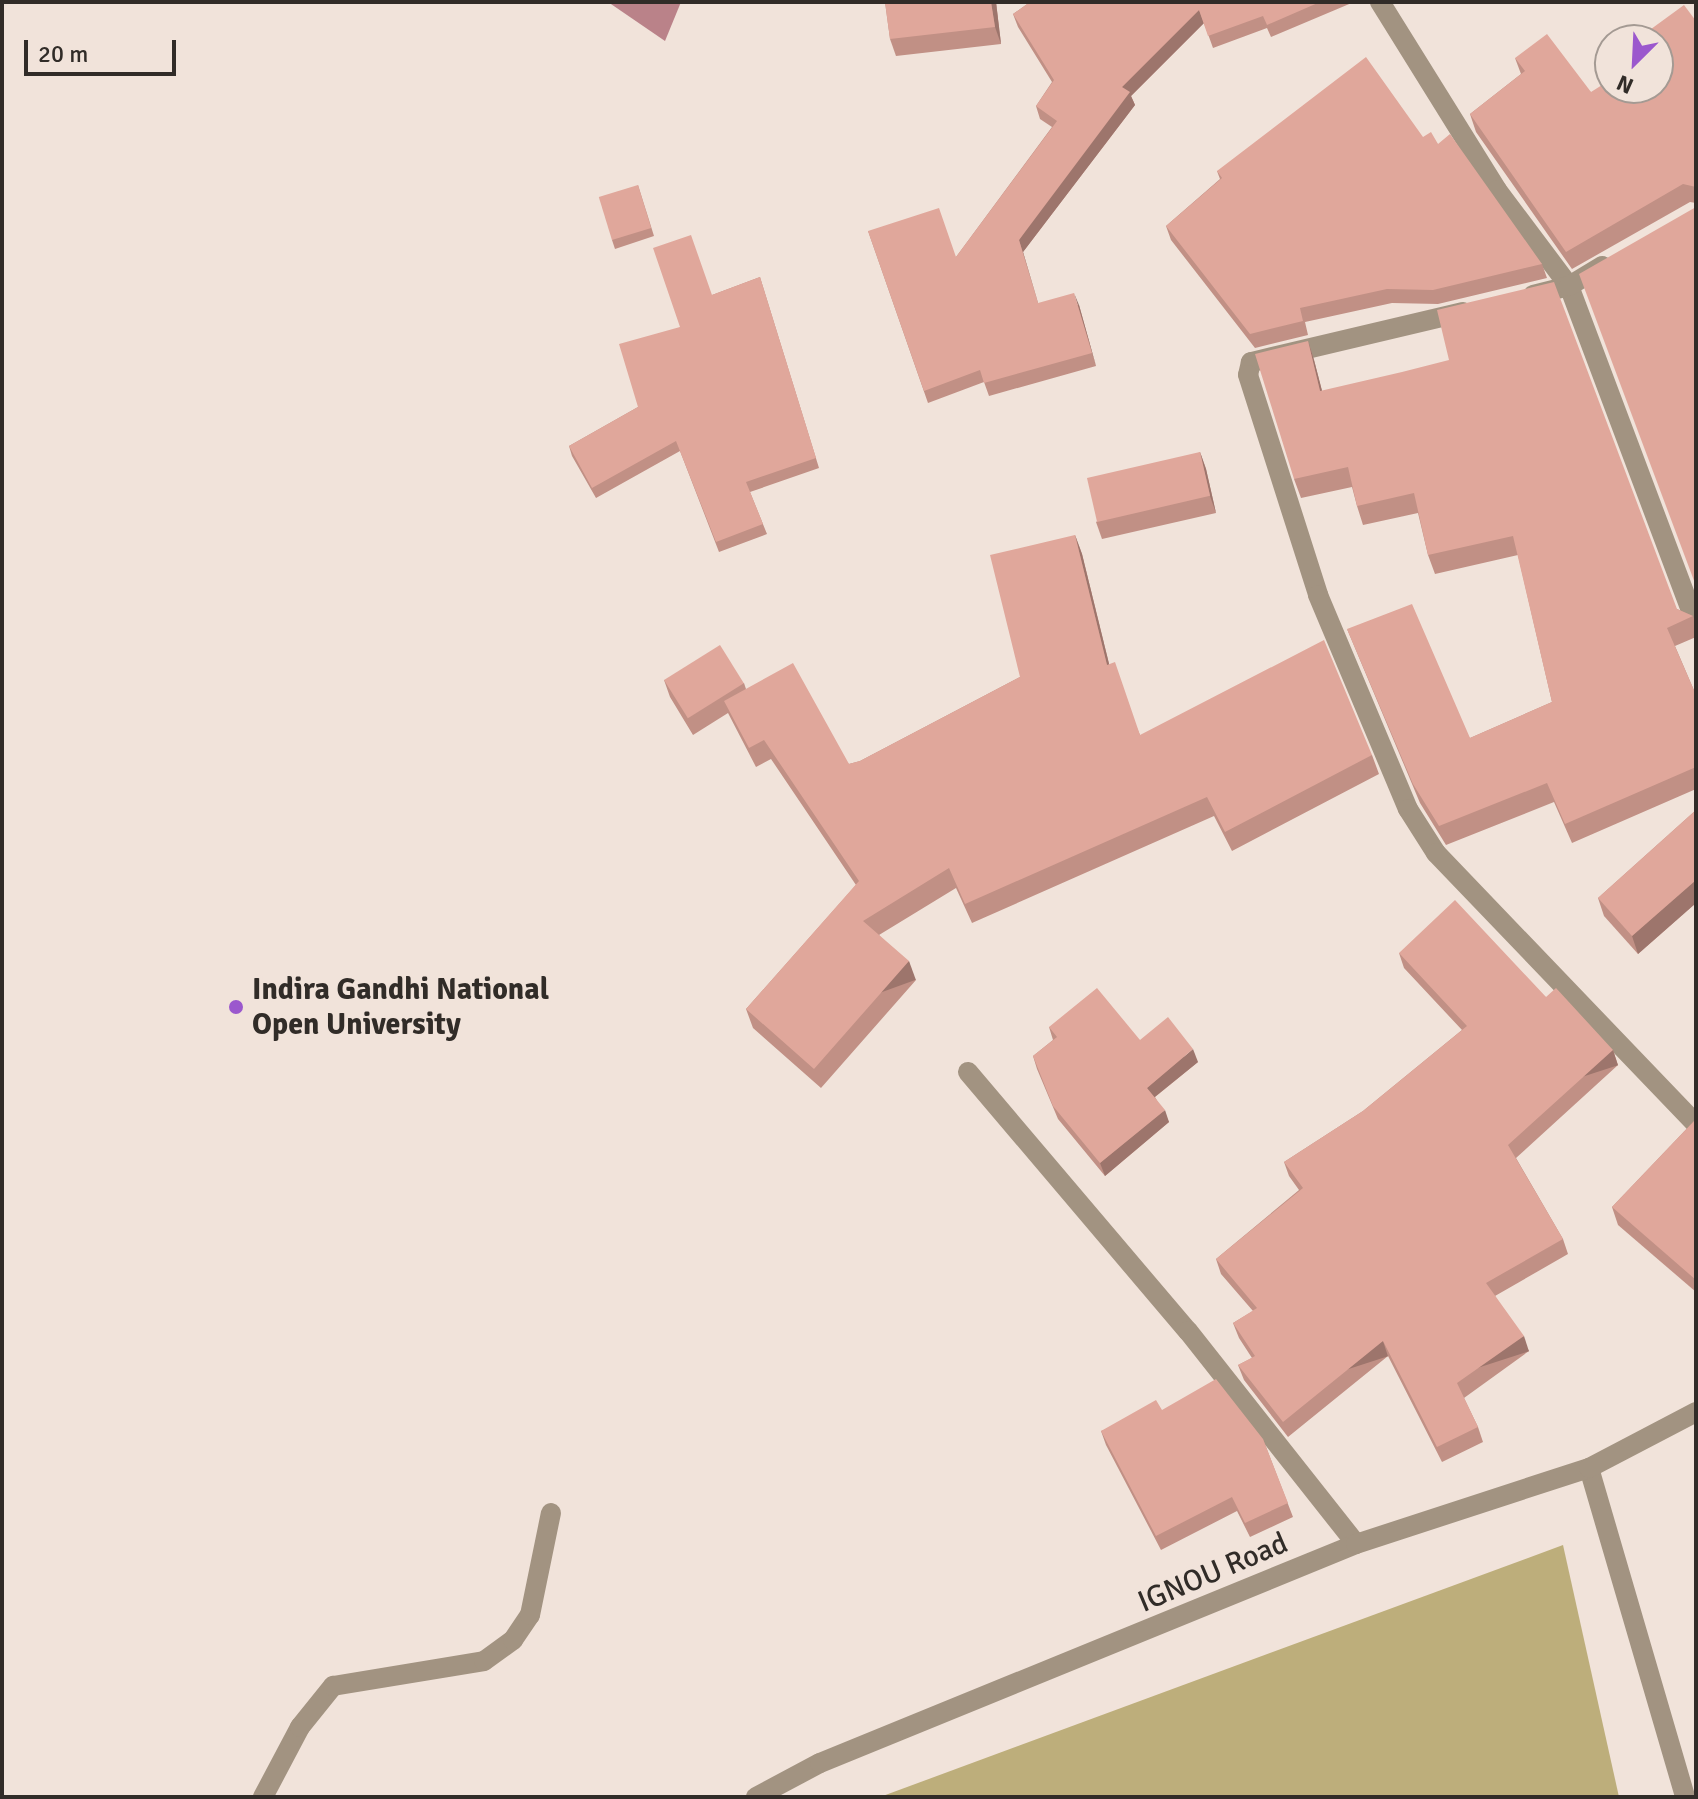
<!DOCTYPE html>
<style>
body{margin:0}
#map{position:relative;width:1698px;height:1799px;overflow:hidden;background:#f1e3da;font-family:Signika,sans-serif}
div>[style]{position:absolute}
.forest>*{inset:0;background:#bdae7b}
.water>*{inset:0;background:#ba8289}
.minor>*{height:20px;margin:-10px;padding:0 10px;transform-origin:10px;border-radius:10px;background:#a29381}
.wall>*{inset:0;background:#c19085}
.shaded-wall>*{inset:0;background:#9d756c;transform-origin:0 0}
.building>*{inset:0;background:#e0a79b;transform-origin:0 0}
.dots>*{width:22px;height:22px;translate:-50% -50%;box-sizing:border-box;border:4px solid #f1e3da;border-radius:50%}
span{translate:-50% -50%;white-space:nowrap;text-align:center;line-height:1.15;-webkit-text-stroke:6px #f1e3da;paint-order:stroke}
.poi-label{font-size:30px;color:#312c28;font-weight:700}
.left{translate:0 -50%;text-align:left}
.street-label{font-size:30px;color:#312c28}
.frame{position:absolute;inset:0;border:4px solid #312c28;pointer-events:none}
.north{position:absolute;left:1594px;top:24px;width:80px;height:80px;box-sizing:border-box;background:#f1e3da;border:2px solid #a49a93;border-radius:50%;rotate:204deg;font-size:22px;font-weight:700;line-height:32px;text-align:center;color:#312c28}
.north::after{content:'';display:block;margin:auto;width:28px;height:36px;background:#9b58cd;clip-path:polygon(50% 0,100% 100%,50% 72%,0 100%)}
.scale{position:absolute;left:24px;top:40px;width:152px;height:36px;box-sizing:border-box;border:4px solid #312c28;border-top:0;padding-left:10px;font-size:24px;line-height:28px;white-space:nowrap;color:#312c28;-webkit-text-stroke:6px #f1e3da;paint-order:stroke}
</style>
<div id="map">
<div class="forest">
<i style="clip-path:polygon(1563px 1545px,1619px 1797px,880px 1797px)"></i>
</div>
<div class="water">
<i style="clip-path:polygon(608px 2px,681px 2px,665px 41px)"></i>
</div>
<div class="minor">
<i style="left:1380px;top:2px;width:221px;rotate:58.1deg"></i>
<i style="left:1497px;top:190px;width:120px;rotate:53.1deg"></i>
<i style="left:1569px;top:286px;width:360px;rotate:69.4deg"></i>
<i style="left:1533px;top:295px;width:37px;rotate:-14deg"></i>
<i style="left:1569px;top:286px;width:39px;rotate:-31deg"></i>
<i style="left:1463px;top:312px;width:218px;rotate:166.7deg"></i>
<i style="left:1251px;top:362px;width:13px;rotate:103deg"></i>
<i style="left:1248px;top:375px;width:231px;rotate:72.3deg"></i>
<i style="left:1318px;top:595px;width:232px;rotate:67.2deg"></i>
<i style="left:1408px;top:809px;width:52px;rotate:57.5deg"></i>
<i style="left:1436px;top:853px;width:376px;rotate:46.2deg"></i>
<i style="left:968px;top:1072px;width:340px;rotate:49.7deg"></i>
<i style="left:1188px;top:1331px;width:271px;rotate:51.7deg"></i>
<i style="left:1589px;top:1468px;width:343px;rotate:73.7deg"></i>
<i style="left:263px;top:1797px;width:79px;rotate:-62.1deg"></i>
<i style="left:300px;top:1727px;width:53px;rotate:-51.2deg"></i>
<i style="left:333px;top:1686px;width:153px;rotate:-9.4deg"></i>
<i style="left:484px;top:1661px;width:36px;rotate:-36deg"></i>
<i style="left:513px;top:1640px;width:30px;rotate:-56deg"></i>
<i style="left:530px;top:1615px;width:104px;rotate:-78.4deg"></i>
<i style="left:756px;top:1797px;width:72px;rotate:-28deg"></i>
<i style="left:820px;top:1763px;width:579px;rotate:-22.22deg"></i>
<i style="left:1356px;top:1544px;width:245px;rotate:-18.1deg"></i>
<i style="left:1589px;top:1468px;width:121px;rotate:-27.6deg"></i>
</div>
<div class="wall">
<i style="clip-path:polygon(885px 2px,996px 2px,1001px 44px,896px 56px,890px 39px)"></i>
<i style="clip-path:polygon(1030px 2px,1354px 2px,1271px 37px,1267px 28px,1213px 48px,1204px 23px,1131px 96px,1135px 105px,1023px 252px,1038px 303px,1079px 305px,1096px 366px,989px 396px,984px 382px,928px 403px,868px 231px,956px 257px,1052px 127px,1040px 119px,1036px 106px,1052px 82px,1018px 27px,1013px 14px)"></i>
<i style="clip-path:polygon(1696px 21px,1696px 203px,1690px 202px,1572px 269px,1476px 132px,1470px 114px,1521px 74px,1515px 58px,1591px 92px,1658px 88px,1658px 40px,1650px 40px,1647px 32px)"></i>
<i style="clip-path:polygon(1423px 137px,1438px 144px,1542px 264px,1547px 278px,1438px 304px,1392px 303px,1305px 322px,1308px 335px,1255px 348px,1171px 240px,1166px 226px,1220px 179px,1217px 171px)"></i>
<i style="clip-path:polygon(638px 185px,654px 236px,615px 249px,612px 240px)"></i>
<i style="clip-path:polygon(760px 277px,819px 468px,750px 492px,767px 534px,719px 552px,680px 451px,596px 498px,572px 456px,569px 446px,638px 407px,680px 327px,712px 295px)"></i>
<i style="clip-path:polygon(1308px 341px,1314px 360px,1322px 391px,1677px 609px,1693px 616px,1696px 624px,1696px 637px,1675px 646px,1696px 695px,1696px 789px,1572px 843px,1554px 802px,1446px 845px,1420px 803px,1347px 629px,1470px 738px,1552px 702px,1518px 555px,1435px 574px,1428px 555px,1418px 513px,1363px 525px,1357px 506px,1352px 487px,1301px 498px,1294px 479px)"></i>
<i style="clip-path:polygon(1200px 452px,1206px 469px,1216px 513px,1102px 539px,1096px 522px)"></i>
<i style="clip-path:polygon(1075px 535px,1082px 554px,1109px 664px,1140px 735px,1372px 755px,1379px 774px,1232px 851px,1214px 816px,972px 923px,956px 888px,879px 935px,916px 980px,821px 1088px,753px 1028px,746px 1009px,856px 885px,771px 759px,756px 767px,728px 713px,693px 735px,670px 697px,664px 680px,744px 683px,746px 689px,849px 764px,860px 761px,1020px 677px)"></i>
<i style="clip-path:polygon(1696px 810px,1696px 903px,1638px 954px,1604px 916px,1598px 898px)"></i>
<i style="clip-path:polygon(1399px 953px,1546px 997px,1613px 1050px,1618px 1065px,1516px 1158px,1563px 1239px,1568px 1254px,1495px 1296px,1529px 1351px,1464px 1398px,1478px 1427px,1483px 1442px,1442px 1462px,1388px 1356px,1288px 1437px,1244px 1380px,1238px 1365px,1252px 1358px,1239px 1338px,1233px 1323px,1253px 1311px,1221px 1274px,1216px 1259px,1299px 1190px,1289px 1176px,1284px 1162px,1363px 1111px,1462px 1030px,1404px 968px)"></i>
<i style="clip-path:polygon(1049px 1027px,1140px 1040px,1198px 1062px,1155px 1097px,1169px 1122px,1105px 1176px,1058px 1119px,1037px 1069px,1033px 1056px,1053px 1040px)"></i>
<i style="clip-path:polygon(1696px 1119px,1696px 1292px,1618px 1225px,1612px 1207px)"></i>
<i style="clip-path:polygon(1162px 1410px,1263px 1439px,1293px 1517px,1250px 1537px,1237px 1511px,1161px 1550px,1106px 1445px,1101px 1431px)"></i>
</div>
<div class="shaded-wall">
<i style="clip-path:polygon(991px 2px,996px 2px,1001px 44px,995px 27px)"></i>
<i style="clip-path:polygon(1199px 10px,1204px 23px,1131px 96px,1135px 105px,1023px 252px,1042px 316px,1019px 240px,1122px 87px)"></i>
<i style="clip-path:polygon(1074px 293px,1079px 305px,1096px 366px,1092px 353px)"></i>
<i style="clip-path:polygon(1308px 341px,1314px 360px,1327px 410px,1320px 391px)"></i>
<i style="clip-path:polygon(1200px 452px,1206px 469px,1216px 513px,1210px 496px)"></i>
<i style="clip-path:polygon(1075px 535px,1082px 554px,1114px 684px,1107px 665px)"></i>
<i style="clip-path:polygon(1696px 880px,1696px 903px,1638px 954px,1632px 936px)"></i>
<i style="left:909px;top:961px;width:20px;height:144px;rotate:70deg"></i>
<i style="clip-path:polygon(1193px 1049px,1198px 1062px,1151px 1100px,1147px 1088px)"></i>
<i style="left:1613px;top:1050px;width:16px;height:142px;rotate:72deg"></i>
<i style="clip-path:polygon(1165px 1110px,1169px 1122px,1105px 1176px,1100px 1163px)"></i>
<i style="left:1524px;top:1336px;width:16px;height:82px;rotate:72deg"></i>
<i style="left:1383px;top:1341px;width:16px;height:129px;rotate:72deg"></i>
</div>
<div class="building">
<i style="clip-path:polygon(885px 2px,991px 2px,995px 27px,890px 39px)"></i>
<i style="clip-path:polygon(1030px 2px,1320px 2px,1267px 25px,1263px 16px,1208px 36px,1199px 10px,1122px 87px,1130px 92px,1019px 240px,1038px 303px,1074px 293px,1092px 353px,984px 383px,980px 370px,924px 391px,868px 231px,939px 208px,956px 257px,1057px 121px,1036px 106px,1054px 80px,1013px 14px)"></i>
<i style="clip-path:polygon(1684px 5px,1696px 21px,1696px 187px,1683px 184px,1566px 252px,1470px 114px,1525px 71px,1515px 58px,1547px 34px,1591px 92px,1610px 80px,1610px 88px,1658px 88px,1658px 51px,1659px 50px,1658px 48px,1658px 40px,1653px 40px,1647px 32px)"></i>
<i style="clip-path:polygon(1366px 57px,1423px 137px,1431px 132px,1438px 144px,1450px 134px,1542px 264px,1433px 290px,1387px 289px,1300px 308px,1303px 321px,1250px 334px,1166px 226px,1222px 178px,1217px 171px)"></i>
<i style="left:638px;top:185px;width:45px;height:41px;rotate:73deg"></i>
<i style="clip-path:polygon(1696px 207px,1696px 586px,1579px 274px)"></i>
<i style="clip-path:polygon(691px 235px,712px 295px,760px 277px,816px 458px,746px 482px,763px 524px,716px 542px,676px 441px,592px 488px,569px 446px,638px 407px,619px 344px,680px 327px,653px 248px)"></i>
<i style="clip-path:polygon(1554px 282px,1677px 609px,1693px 616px,1667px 628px,1696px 695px,1696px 767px,1565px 824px,1547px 783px,1439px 826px,1413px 784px,1347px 629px,1412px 604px,1470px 738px,1552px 702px,1513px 536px,1428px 555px,1414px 493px,1357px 506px,1348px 467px,1294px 479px,1255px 354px,1308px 341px,1320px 391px,1402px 372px,1449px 360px,1437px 310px)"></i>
<i style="left:1200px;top:452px;width:45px;height:116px;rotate:77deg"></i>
<i style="clip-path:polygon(1075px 535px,1107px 665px,1115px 662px,1140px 735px,1324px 640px,1372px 755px,1225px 832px,1207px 797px,965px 904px,949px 868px,863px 921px,909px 961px,814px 1069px,746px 1009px,859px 881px,764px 740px,749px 748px,724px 701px,793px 663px,849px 764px,860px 761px,1020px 677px,990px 555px)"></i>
<i style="left:720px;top:645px;width:45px;height:66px;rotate:58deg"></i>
<i style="clip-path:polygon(1696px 810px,1696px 880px,1632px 936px,1598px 898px)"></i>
<i style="clip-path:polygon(1455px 900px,1546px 997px,1556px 988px,1613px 1050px,1508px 1145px,1563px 1239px,1486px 1283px,1524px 1336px,1457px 1383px,1478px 1427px,1437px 1447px,1383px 1341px,1283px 1422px,1238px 1365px,1255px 1356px,1233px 1323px,1257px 1308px,1216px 1259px,1303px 1188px,1284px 1162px,1363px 1111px,1467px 1026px,1399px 953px)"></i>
<i style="clip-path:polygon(1097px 988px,1140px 1040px,1168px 1017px,1193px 1049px,1147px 1088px,1165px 1110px,1100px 1163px,1053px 1106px,1033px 1056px,1057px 1037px,1049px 1027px)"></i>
<i style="clip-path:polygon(1696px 1119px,1696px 1280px,1612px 1207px)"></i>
<i style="clip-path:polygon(1216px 1379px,1263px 1439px,1288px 1503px,1245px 1523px,1232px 1497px,1156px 1536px,1101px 1431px,1156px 1400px,1162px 1410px)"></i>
</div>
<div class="dots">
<i style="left:236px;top:1007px;background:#9b58cd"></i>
</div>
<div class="poi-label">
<span class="left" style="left:252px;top:1007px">Indira Gandhi National<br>Open University</span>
</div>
<div class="street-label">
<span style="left:1213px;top:1573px;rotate:-23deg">IGNOU Road</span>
</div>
<div class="frame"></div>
<div class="north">N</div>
<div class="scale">20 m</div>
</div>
